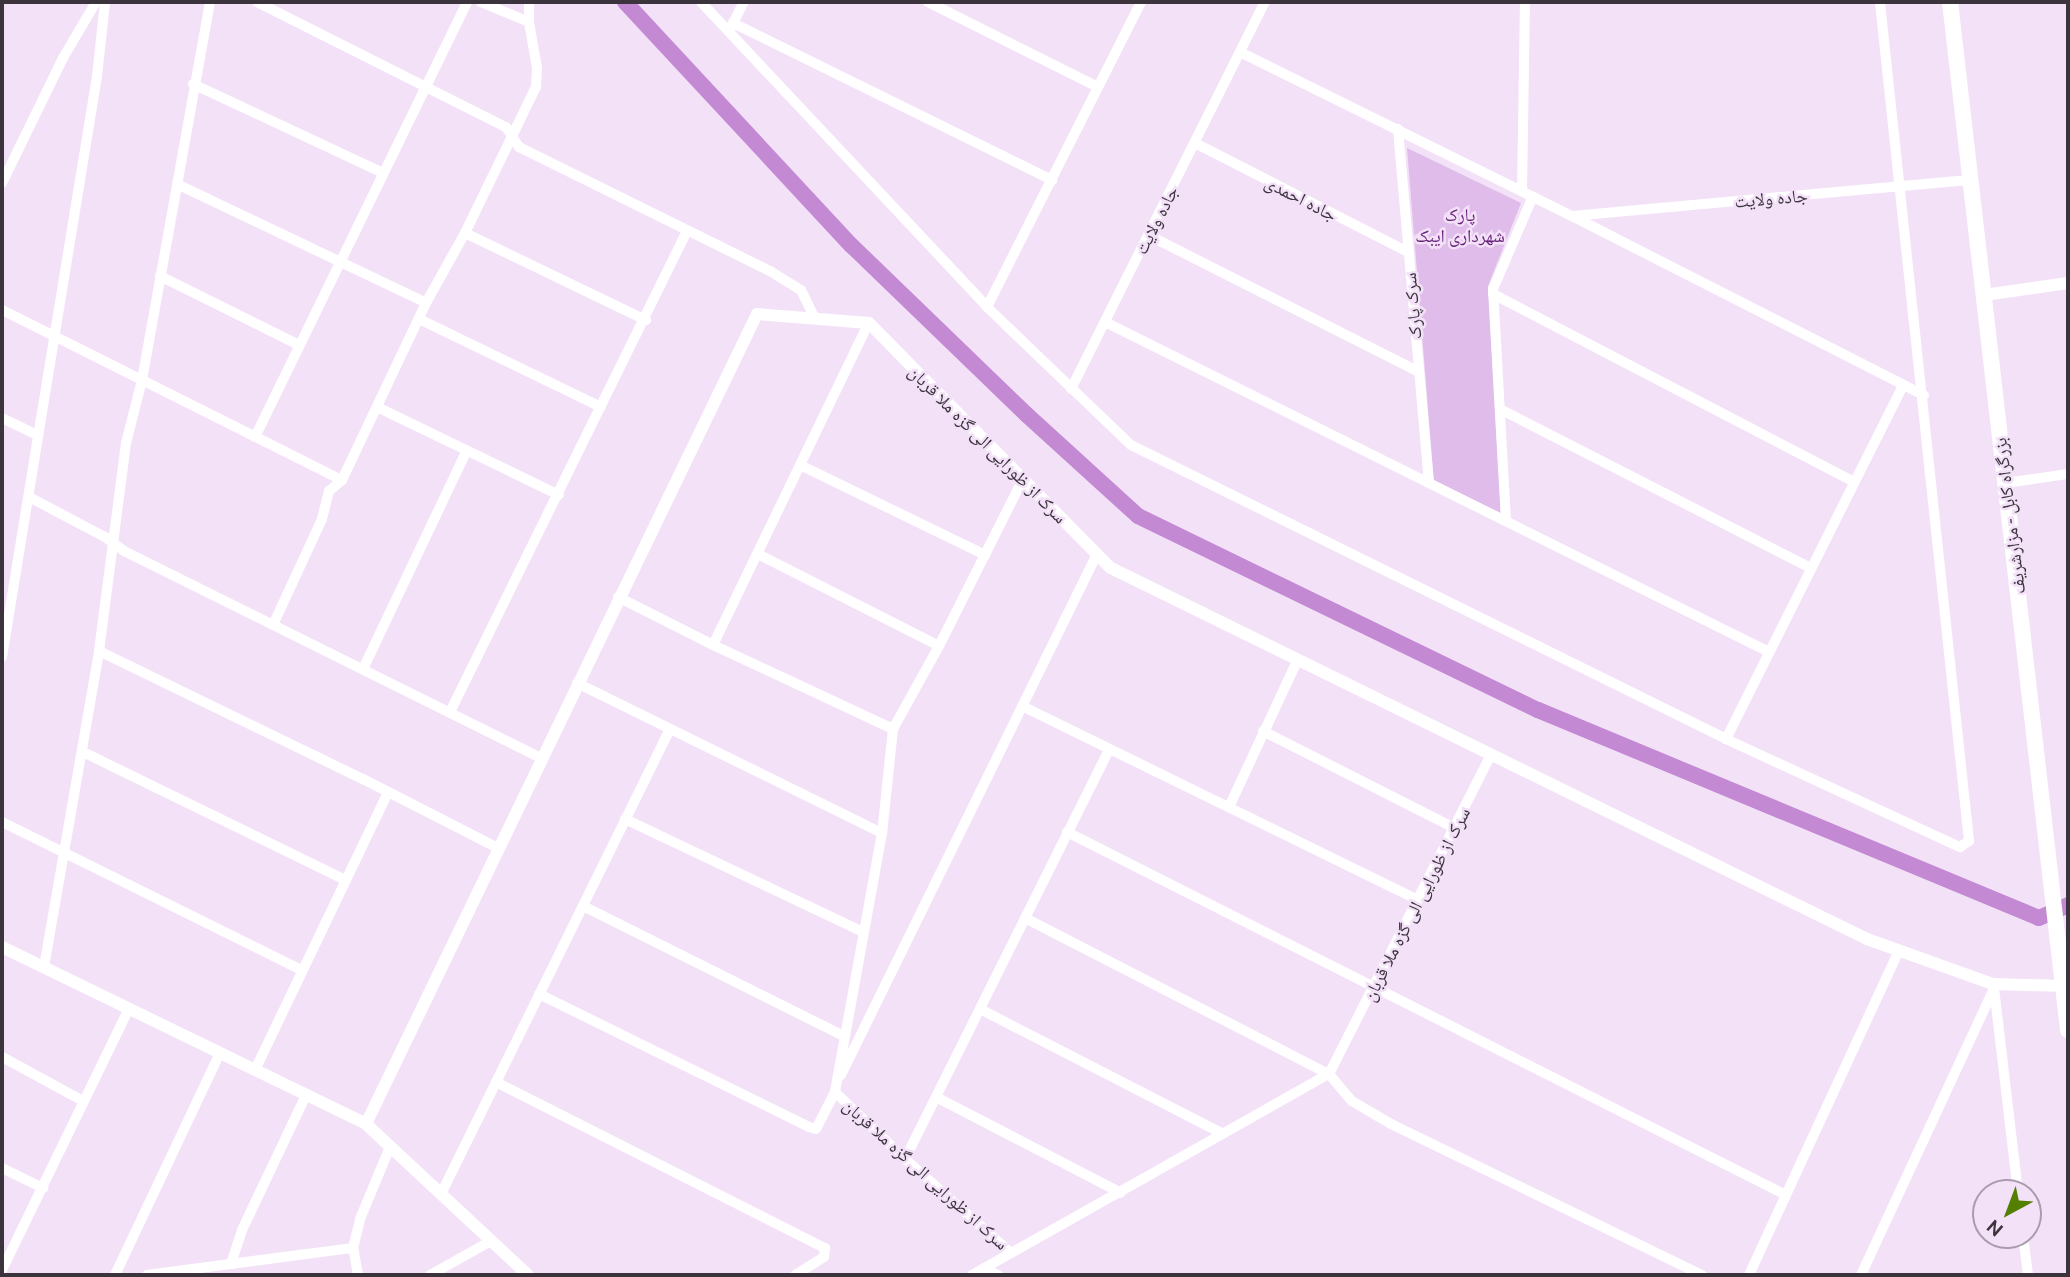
<!DOCTYPE html>
<meta charset="utf-8">
<style>
body{margin:0}
#map{position:relative;width:2070px;height:1277px;overflow:hidden;background:#f3e1f8;font-family:Ubuntu,"Noto Naskh Arabic",sans-serif}
div>[style]{position:absolute}
.green>*{inset:0;background:#dfbce9}
.river>*{height:16px;margin:-8px;padding:0 8px;transform-origin:8px;border-radius:8px;background:#c389d3}
.minor>*{height:10px;margin:-5px;padding:0 5px;transform-origin:5px;border-radius:5px;background:#fff}
.tertiary>*{height:12px;margin:-6px;padding:0 6px;transform-origin:6px;border-radius:6px;background:#fff}
.trunk>*{height:16px;margin:-8px;padding:0 8px;transform-origin:8px;border-radius:8px;background:#fff}
span{translate:-50% -50%;white-space:nowrap;text-align:center;line-height:1.15;-webkit-text-stroke:5px #f3e1f8;paint-order:stroke}
.street-label{font-size:18px;color:#3b343d}
.park-label{font-size:18px;color:#67227a}
.frame{position:absolute;inset:0;border:4px solid #3b343d;pointer-events:none}
.north{position:absolute;left:1972px;top:1179px;width:70px;height:70px;box-sizing:border-box;background:#f3e1f8;border:2px solid #a99cad;border-radius:50%;rotate:221deg;font-size:19px;font-weight:700;line-height:28px;text-align:center;color:#3b343d}
.north::after{content:'';display:block;margin:auto;width:24px;height:32px;background:#547f01;clip-path:polygon(50% 0,100% 100%,50% 72%,0 100%)}
</style>
<div id="map">
<div class="green">
<i style="clip-path:polygon(1407px 148px,1521px 203px,1488px 286px,1501px 513px,1434px 483px)"></i>
</div>
<div class="river">
<i style="left:625px;top:2px;width:333px;rotate:47.1deg"></i>
<i style="left:852px;top:246px;width:243px;rotate:44deg"></i>
<i style="left:1027px;top:415px;width:150px;rotate:42.3deg"></i>
<i style="left:1138px;top:516px;width:445px;rotate:25.9deg"></i>
<i style="left:1538px;top:710px;width:542px;rotate:22.55deg"></i>
<i style="left:2039px;top:918px;width:32px;rotate:-24deg"></i>
</div>
<div class="minor">
<i style="left:257px;top:2px;width:279px;rotate:26.7deg"></i>
<i style="left:506px;top:127px;width:24px;rotate:57deg"></i>
<i style="left:519px;top:147px;width:280px;rotate:26.3deg"></i>
<i style="left:770px;top:271px;width:36px;rotate:32deg"></i>
<i style="left:801px;top:290px;width:32px;rotate:64deg"></i>
<i style="left:701px;top:2px;width:418px;rotate:46.8deg"></i>
<i style="left:987px;top:307px;width:199px;rotate:43.8deg"></i>
<i style="left:1131px;top:445px;width:664px;rotate:26.29deg"></i>
<i style="left:1726px;top:739px;width:258px;rotate:24.8deg"></i>
<i style="left:1960px;top:847px;width:11px;rotate:-34deg"></i>
<i style="left:1969px;top:841px;width:844px;rotate:-96.06deg"></i>
<i style="left:928px;top:2px;width:190px;rotate:26.6deg"></i>
<i style="left:529px;top:22px;width:20px;rotate:-90deg"></i>
<i style="left:733px;top:23px;width:356px;rotate:26.2deg"></i>
<i style="left:730px;top:29px;width:30px;rotate:-63deg"></i>
<i style="left:1240px;top:52px;width:370px;rotate:26.3deg"></i>
<i style="left:1572px;top:216px;width:401px;rotate:-5.2deg"></i>
<i style="left:193px;top:84px;width:210px;rotate:25.1deg"></i>
<i style="left:1398px;top:129px;width:355px;rotate:85deg"></i>
<i style="left:1195px;top:143px;width:239px;rotate:27.1deg"></i>
<i style="left:2px;top:183px;width:139px;rotate:-64deg"></i>
<i style="left:63px;top:58px;width:65px;rotate:-59.5deg"></i>
<i style="left:177px;top:184px;width:276px;rotate:25.5deg"></i>
<i style="left:1522px;top:191px;width:189px;rotate:-89.1deg"></i>
<i style="left:1572px;top:216px;width:395px;rotate:27deg"></i>
<i style="left:465px;top:233px;width:201px;rotate:25.7deg"></i>
<i style="left:1148px;top:235px;width:301px;rotate:26.8deg"></i>
<i style="left:160px;top:276px;width:155px;rotate:26.4deg"></i>
<i style="left:1493px;top:294px;width:407px;rotate:27.5deg"></i>
<i style="left:987px;top:307px;width:342px;rotate:-63.2deg"></i>
<i style="left:2px;top:310px;width:380px;rotate:26.6deg"></i>
<i style="left:419px;top:319px;width:202px;rotate:25.8deg"></i>
<i style="left:1105px;top:322px;width:741px;rotate:26.43deg"></i>
<i style="left:1071px;top:389px;width:433px;rotate:-63.4deg"></i>
<i style="left:377px;top:407px;width:202px;rotate:25.8deg"></i>
<i style="left:1500px;top:409px;width:349px;rotate:27.1deg"></i>
<i style="left:2px;top:418px;width:39px;rotate:26deg"></i>
<i style="left:255px;top:437px;width:484px;rotate:-64deg"></i>
<i style="left:800px;top:465px;width:206px;rotate:25.9deg"></i>
<i style="left:2006px;top:483px;width:63px;rotate:-8.3deg"></i>
<i style="left:29px;top:497px;width:86px;rotate:27.8deg"></i>
<i style="left:105px;top:537px;width:24px;rotate:36deg"></i>
<i style="left:124px;top:551px;width:466px;rotate:26.4deg"></i>
<i style="left:1506px;top:521px;width:232px;rotate:-93.2deg"></i>
<i style="left:1493px;top:289px;width:101px;rotate:-66.7deg"></i>
<i style="left:758px;top:554px;width:203px;rotate:26.9deg"></i>
<i style="left:618px;top:597px;width:106px;rotate:26.8deg"></i>
<i style="left:713px;top:645px;width:199px;rotate:25deg"></i>
<i style="left:893px;top:729px;width:105px;rotate:96deg"></i>
<i style="left:882px;top:833px;width:263px;rotate:100.3deg"></i>
<i style="left:835px;top:1092px;width:97px;rotate:43.7deg"></i>
<i style="left:905px;top:1159px;width:142px;rotate:41.6deg"></i>
<i style="left:273px;top:625px;width:117px;rotate:-65.2deg"></i>
<i style="left:322px;top:519px;width:29px;rotate:-76deg"></i>
<i style="left:329px;top:491px;width:17px;rotate:-40deg"></i>
<i style="left:342px;top:480px;width:196px;rotate:-64.6deg"></i>
<i style="left:426px;top:303px;width:80px;rotate:-60.9deg"></i>
<i style="left:465px;top:233px;width:162px;rotate:-64.1deg"></i>
<i style="left:536px;top:87px;width:19px;rotate:-87deg"></i>
<i style="left:537px;top:68px;width:47px;rotate:-99.9deg"></i>
<i style="left:529px;top:22px;width:52px;rotate:-157.4deg"></i>
<i style="left:713px;top:645px;width:358px;rotate:-64.2deg"></i>
<i style="left:99px;top:651px;width:293px;rotate:25.9deg"></i>
<i style="left:363px;top:779px;width:152px;rotate:27.1deg"></i>
<i style="left:2px;top:657px;width:589px;rotate:-80.71deg"></i>
<i style="left:97px;top:76px;width:74px;rotate:-83.8deg"></i>
<i style="left:363px;top:669px;width:242px;rotate:-64.6deg"></i>
<i style="left:577px;top:683px;width:340px;rotate:26.2deg"></i>
<i style="left:1022px;top:706px;width:441px;rotate:26.1deg"></i>
<i style="left:450px;top:712px;width:536px;rotate:-63.77deg"></i>
<i style="left:893px;top:729px;width:95px;rotate:-61deg"></i>
<i style="left:939px;top:646px;width:187px;rotate:-63.3deg"></i>
<i style="left:1263px;top:731px;width:214px;rotate:26.9deg"></i>
<i style="left:1726px;top:739px;width:396px;rotate:-63.4deg"></i>
<i style="left:83px;top:752px;width:292px;rotate:26deg"></i>
<i style="left:1229px;top:807px;width:161px;rotate:-65deg"></i>
<i style="left:625px;top:819px;width:263px;rotate:25.4deg"></i>
<i style="left:2px;top:822px;width:335px;rotate:26.3deg"></i>
<i style="left:1067px;top:832px;width:805px;rotate:26.79deg"></i>
<i style="left:583px;top:906px;width:292px;rotate:26.5deg"></i>
<i style="left:1025px;top:918px;width:342px;rotate:27.2deg"></i>
<i style="left:1329px;top:1074px;width:35px;rotate:50deg"></i>
<i style="left:1352px;top:1101px;width:45px;rotate:30.5deg"></i>
<i style="left:1391px;top:1124px;width:346px;rotate:25.9deg"></i>
<i style="left:44px;top:967px;width:321px;rotate:-80.1deg"></i>
<i style="left:99px;top:651px;width:210px;rotate:-82.6deg"></i>
<i style="left:126px;top:443px;width:65px;rotate:-75.7deg"></i>
<i style="left:142px;top:380px;width:384px;rotate:-79.8deg"></i>
<i style="left:1994px;top:988px;width:206px;rotate:83.3deg"></i>
<i style="left:539px;top:994px;width:301px;rotate:26.2deg"></i>
<i style="left:809px;top:1127px;width:7px;rotate:16deg"></i>
<i style="left:816px;top:1129px;width:42px;rotate:-62.8deg"></i>
<i style="left:980px;top:1009px;width:273px;rotate:27.2deg"></i>
<i style="left:2px;top:1057px;width:92px;rotate:28.5deg"></i>
<i style="left:255px;top:1070px;width:307px;rotate:-64.4deg"></i>
<i style="left:841px;top:1075px;width:580px;rotate:-63.83deg"></i>
<i style="left:496px;top:1082px;width:369px;rotate:26.8deg"></i>
<i style="left:825px;top:1248px;width:9px;rotate:96deg"></i>
<i style="left:824px;top:1257px;width:34px;rotate:148deg"></i>
<i style="left:936px;top:1097px;width:208px;rotate:27.4deg"></i>
<i style="left:905px;top:1159px;width:458px;rotate:-63.5deg"></i>
<i style="left:2px;top:1168px;width:46px;rotate:26deg"></i>
<i style="left:441px;top:1194px;width:518px;rotate:-63.78deg"></i>
<i style="left:2023px;top:1235px;width:40px;rotate:82.9deg"></i>
<i style="left:231px;top:1264px;width:36px;rotate:-72deg"></i>
<i style="left:242px;top:1230px;width:149px;rotate:-64.6deg"></i>
<i style="left:984px;top:1268px;width:16px;rotate:27deg"></i>
<i style="left:2px;top:1270px;width:290px;rotate:-64.1deg"></i>
<i style="left:115px;top:1275px;width:246px;rotate:-64.7deg"></i>
<i style="left:147px;top:1275px;width:208px;rotate:-7.5deg"></i>
<i style="left:358px;top:1275px;width:27px;rotate:-100deg"></i>
<i style="left:353px;top:1248px;width:30px;rotate:-76deg"></i>
<i style="left:360px;top:1219px;width:78px;rotate:-67.4deg"></i>
<i style="left:430px;top:1275px;width:70px;rotate:-29.1deg"></i>
<i style="left:972px;top:1275px;width:410px;rotate:-29.4deg"></i>
<i style="left:1329px;top:1074px;width:356px;rotate:-63.1deg"></i>
<i style="left:1749px;top:1275px;width:358px;rotate:-65.2deg"></i>
<i style="left:1861px;top:1275px;width:316px;rotate:-65.1deg"></i>
</div>
<div class="tertiary">
<i style="left:1984px;top:295px;width:85px;rotate:-8.1deg"></i>
<i style="left:2px;top:947px;width:405px;rotate:25.9deg"></i>
<i style="left:366px;top:1124px;width:221px;rotate:43deg"></i>
<i style="left:366px;top:1124px;width:899px;rotate:-64.23deg"></i>
<i style="left:757px;top:314px;width:112px;rotate:4.6deg"></i>
<i style="left:869px;top:323px;width:344px;rotate:45.4deg"></i>
<i style="left:1111px;top:568px;width:842px;rotate:26.14deg"></i>
<i style="left:1867px;top:939px;width:134px;rotate:19.7deg"></i>
<i style="left:1993px;top:984px;width:70px;rotate:1.6deg"></i>
</div>
<div class="trunk">
<i style="left:1950px;top:2px;width:1035px;rotate:83.45deg"></i>
</div>
<div class="street-label">
<span style="left:1301px;top:198px;rotate:27deg">جاده احمدی</span>
<span style="left:1771px;top:198px;rotate:-5deg">جاده ولایت</span>
<span style="left:1156px;top:220px;rotate:-63deg">جاده ولایت</span>
<span style="left:1412px;top:306px;rotate:-95deg">سرک پارک</span>
<span style="left:988px;top:444px;rotate:45deg">سرک از ظورایی الی گزه ملا قربان</span>
<span style="left:2009px;top:516px;rotate:-97deg">بزرگراه کابل - مزارشریف</span>
<span style="left:1416px;top:904px;rotate:-63deg">سرک از ظورایی الی گزه ملا قربان</span>
<span style="left:926px;top:1174px;rotate:42deg">سرک از ظورایی الی گزه ملا قربان</span>
</div>
<div class="park-label">
<span style="left:1460px;top:225px">پارک<br>شهرداری ایبک</span>
</div>
<div class="frame"></div>
<div class="north">N</div>
</div>
